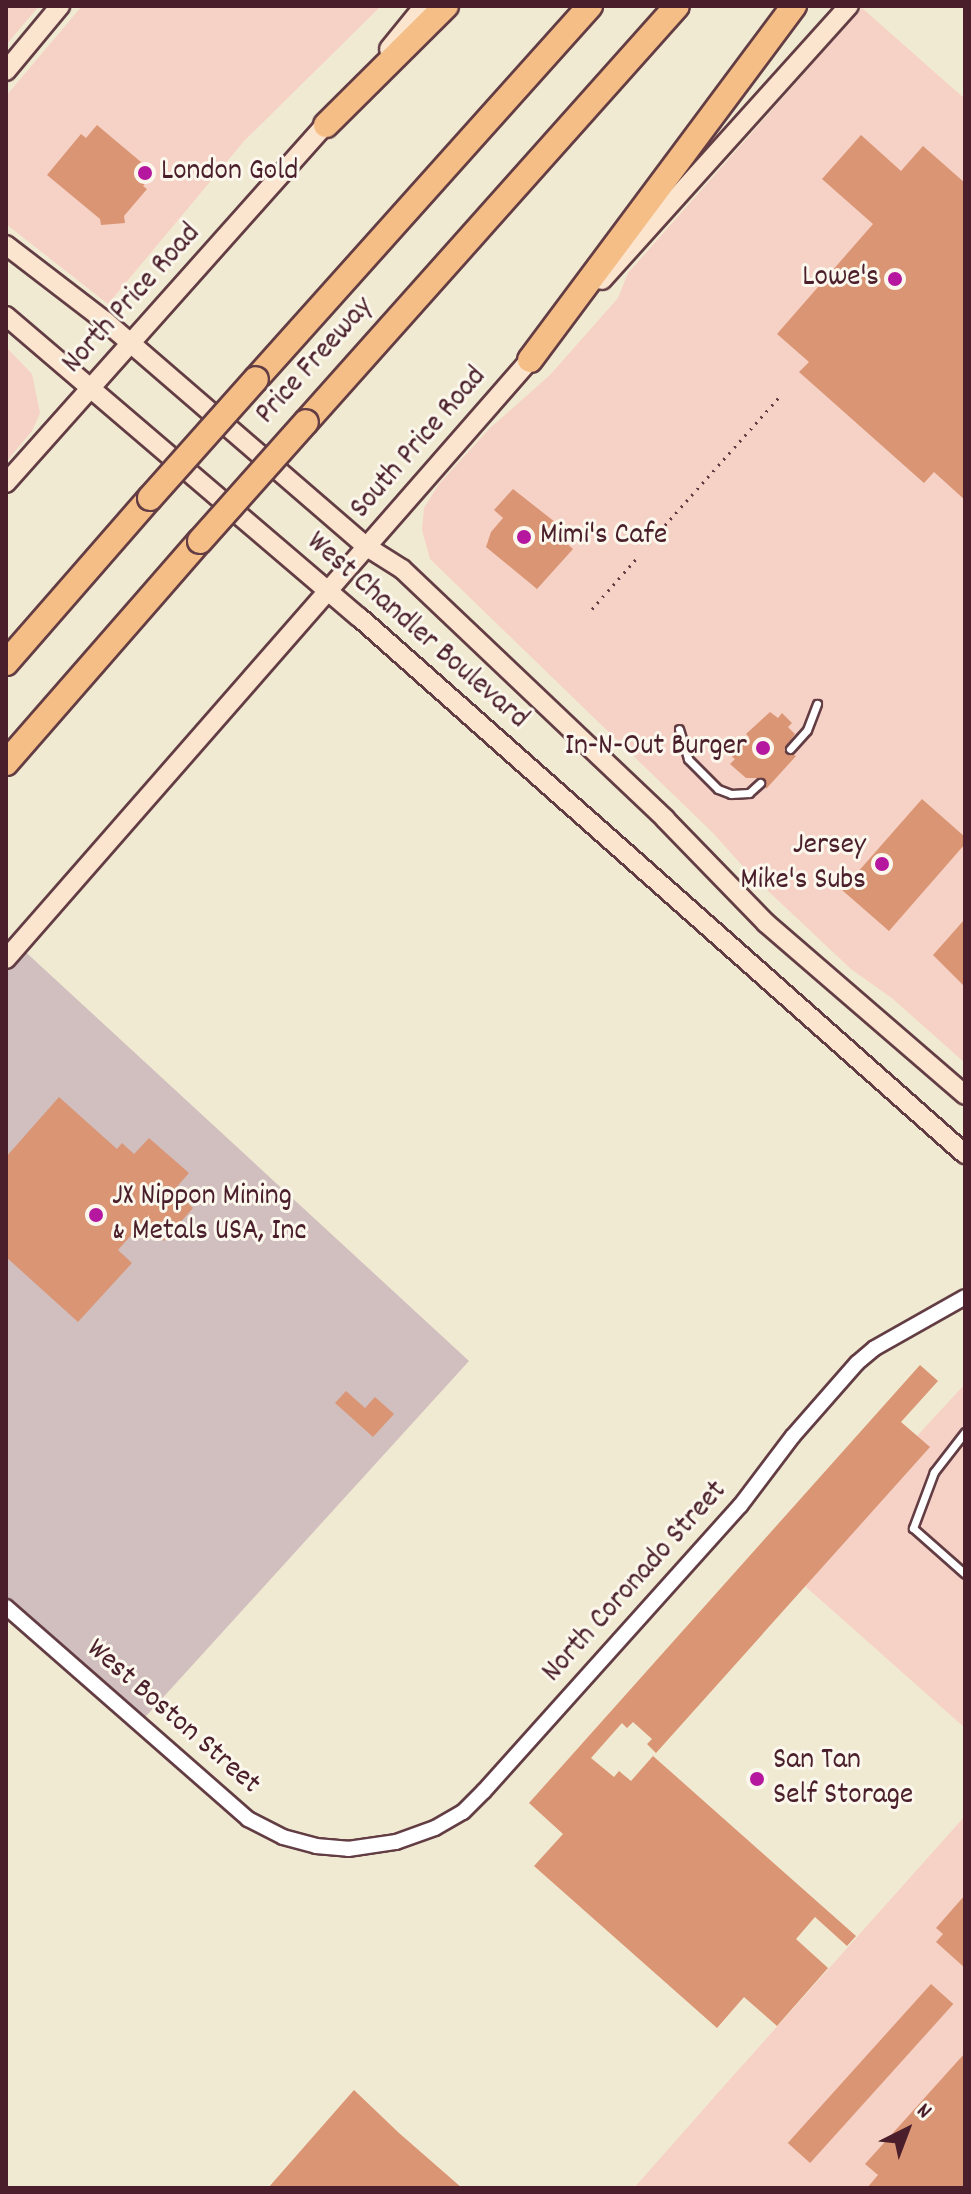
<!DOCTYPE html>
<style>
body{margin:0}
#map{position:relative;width:971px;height:2194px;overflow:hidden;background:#f1ead2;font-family:Dekko,sans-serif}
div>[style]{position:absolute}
.built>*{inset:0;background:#f6d1c5}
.industrial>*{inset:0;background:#d1bfbf}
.building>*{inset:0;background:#da9574;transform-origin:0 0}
.path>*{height:3px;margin-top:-1.5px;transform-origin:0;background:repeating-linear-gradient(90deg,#633d44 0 2px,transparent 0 8px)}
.roads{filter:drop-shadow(2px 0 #633d44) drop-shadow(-2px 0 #633d44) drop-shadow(0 2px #633d44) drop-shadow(0 -2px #633d44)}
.lane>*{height:7px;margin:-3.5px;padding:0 3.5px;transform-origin:3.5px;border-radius:3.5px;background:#fff}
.street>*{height:14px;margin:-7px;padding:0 7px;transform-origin:7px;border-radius:7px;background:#fff}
.secondary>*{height:18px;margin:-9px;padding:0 9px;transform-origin:9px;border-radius:9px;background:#fbe5cf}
.highway>*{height:24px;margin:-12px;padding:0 12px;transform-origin:12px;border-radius:12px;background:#f6be87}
.bridges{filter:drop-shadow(2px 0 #633d44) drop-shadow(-2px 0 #633d44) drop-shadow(0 2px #633d44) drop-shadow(0 -2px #633d44)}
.highway-bridge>*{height:24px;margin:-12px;padding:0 12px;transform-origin:12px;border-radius:12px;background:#f6be87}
.dots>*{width:22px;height:22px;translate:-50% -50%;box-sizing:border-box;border:4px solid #fbf7ec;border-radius:50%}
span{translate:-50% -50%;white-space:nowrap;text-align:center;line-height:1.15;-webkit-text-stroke:6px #fbf7ec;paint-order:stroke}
.poi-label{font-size:30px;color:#4a1f2b}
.left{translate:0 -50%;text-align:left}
.right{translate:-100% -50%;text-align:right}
.street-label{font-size:30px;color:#4a1f2b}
.frame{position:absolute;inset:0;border:8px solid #4a1f2b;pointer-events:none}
.north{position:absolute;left:867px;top:2090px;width:80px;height:80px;-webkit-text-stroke:6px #fbf7ec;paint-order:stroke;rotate:42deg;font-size:22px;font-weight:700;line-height:32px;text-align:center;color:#4a1f2b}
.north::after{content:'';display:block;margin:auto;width:28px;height:36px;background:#4a1f2b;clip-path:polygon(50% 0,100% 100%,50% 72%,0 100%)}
</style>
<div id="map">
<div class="built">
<i style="clip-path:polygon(6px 6px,39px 6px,6px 45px)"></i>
<i style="clip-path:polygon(82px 6px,381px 6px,244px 141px,108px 304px,6px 224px,6px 96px)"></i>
<i style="clip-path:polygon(862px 8px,965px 99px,965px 1063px,893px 999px,851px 969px,748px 872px,713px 833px,430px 559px,422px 530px,424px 508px,439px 484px,489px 429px,550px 375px,618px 298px,628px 273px)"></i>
<i style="clip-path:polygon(6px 347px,32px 374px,40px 413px,32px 431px,6px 462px)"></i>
<i style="clip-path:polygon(965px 1384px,965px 1728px,805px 1586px,917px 1436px)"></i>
<i style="clip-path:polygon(965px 1816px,965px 2188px,634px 2188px,724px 2086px)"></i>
</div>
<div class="industrial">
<i style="clip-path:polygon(18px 945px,469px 1361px,138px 1725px,6px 1608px,6px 958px)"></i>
</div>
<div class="building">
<i style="clip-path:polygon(97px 125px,154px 173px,143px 186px,147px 189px,124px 216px,125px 223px,101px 225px,100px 219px,47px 175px,81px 134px,86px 138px)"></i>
<i style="clip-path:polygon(861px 135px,901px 171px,923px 146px,965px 183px,965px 500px,934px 472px,924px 483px,799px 372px,809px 362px,777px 334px,873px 224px,822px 179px)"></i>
<i style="clip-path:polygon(513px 489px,560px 526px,555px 533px,573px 549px,537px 589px,486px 547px,491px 532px,503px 518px,494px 510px)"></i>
<i style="clip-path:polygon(770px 712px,778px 718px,782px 713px,792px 723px,788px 727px,795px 734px,784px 750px,796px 756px,766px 789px,764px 778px,746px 778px,730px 764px,735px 759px,732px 757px,749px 737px,746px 734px)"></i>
<i style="clip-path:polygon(922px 799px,965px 837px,965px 844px,889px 931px,842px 890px)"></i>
<i style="clip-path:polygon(965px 919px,965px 987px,933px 955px)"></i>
<i style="clip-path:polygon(59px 1097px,117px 1149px,122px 1143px,134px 1154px,149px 1138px,189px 1173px,174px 1190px,193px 1208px,164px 1241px,143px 1222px,118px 1250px,132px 1263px,78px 1322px,6px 1257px,6px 1157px)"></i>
<i style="clip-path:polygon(920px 1365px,938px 1381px,901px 1422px,930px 1447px,656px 1753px,647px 1744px,652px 1739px,633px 1722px,627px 1728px,622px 1723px,591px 1758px,614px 1777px,619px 1771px,631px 1781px,653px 1756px,856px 1936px,847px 1946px,815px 1917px,796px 1939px,828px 1968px,777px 2026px,744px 1997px,717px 2028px,534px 1866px,563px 1834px,529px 1803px)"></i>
<i style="clip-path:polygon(346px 1391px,365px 1408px,375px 1397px,394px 1414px,373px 1437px,335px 1403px)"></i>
<i style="clip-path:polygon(965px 1895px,965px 1968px,936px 1942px,943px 1934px,936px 1928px)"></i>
<i style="left:931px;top:1984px;width:30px;height:214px;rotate:42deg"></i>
<i style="clip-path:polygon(965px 2053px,965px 2188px,867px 2188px,878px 2175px,865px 2164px)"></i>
<i style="clip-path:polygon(354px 2090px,399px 2133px,462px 2188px,268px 2188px)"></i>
</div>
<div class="path">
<i style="left:649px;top:543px;width:195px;rotate:-48.3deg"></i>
<i style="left:592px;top:609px;width:67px;rotate:-48.7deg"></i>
</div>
<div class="roads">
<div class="lane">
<i style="left:679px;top:729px;width:31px;rotate:73deg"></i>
<i style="left:688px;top:759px;width:42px;rotate:45deg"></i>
<i style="left:718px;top:789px;width:14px;rotate:21deg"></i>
<i style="left:731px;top:794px;width:18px;rotate:-3deg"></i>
<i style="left:749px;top:793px;width:15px;rotate:-42deg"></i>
<i style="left:790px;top:749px;width:25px;rotate:-48deg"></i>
<i style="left:807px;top:730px;width:28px;rotate:-69deg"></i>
<i style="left:965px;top:1432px;width:51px;rotate:127.8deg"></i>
<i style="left:934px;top:1472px;width:60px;rotate:110.6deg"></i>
<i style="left:913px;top:1528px;width:69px;rotate:41.5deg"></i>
</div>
<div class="street">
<i style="left:6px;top:1607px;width:322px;rotate:41.2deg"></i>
<i style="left:248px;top:1819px;width:39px;rotate:27deg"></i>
<i style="left:283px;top:1837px;width:34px;rotate:15deg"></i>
<i style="left:316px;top:1846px;width:32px;rotate:5deg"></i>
<i style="left:348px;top:1849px;width:49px;rotate:-8.3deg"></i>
<i style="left:396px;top:1842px;width:41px;rotate:-19.7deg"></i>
<i style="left:435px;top:1828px;width:32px;rotate:-30deg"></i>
<i style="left:463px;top:1812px;width:30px;rotate:-45deg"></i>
<i style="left:484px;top:1791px;width:383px;rotate:-48.1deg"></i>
<i style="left:740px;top:1506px;width:88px;rotate:-52.9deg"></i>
<i style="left:793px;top:1436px;width:97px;rotate:-48.8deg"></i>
<i style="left:857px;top:1363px;width:23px;rotate:-40deg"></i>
<i style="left:875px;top:1348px;width:103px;rotate:-29.5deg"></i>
</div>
<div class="secondary">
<i style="left:389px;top:49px;width:55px;rotate:-50.9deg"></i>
<i style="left:6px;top:71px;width:85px;rotate:-50.3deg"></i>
<i style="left:6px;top:245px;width:125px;rotate:37.5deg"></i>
<i style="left:105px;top:321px;width:346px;rotate:40.8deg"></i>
<i style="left:367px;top:547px;width:41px;rotate:32.2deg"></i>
<i style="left:402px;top:569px;width:363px;rotate:43.5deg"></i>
<i style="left:665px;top:819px;width:145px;rotate:45.8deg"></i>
<i style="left:766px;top:923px;width:263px;rotate:40.8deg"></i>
<i style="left:602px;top:280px;width:369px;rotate:-48deg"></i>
<i style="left:6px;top:316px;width:464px;rotate:40.5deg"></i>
<i style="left:359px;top:617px;width:810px;rotate:41.55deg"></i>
<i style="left:6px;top:483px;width:493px;rotate:-48.3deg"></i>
<i style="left:6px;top:959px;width:805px;rotate:-48.83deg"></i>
</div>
<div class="highway">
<i style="left:326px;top:125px;width:169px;rotate:-44.8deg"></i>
<i style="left:530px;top:360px;width:442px;rotate:-53.3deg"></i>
<i style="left:256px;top:379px;width:501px;rotate:-48.16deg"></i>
<i style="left:306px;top:422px;width:557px;rotate:-48.27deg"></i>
<i style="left:6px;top:663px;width:219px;rotate:-48.9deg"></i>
<i style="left:6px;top:763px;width:295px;rotate:-48.9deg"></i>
</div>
</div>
<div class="bridges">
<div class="highway-bridge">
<i style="left:150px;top:498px;width:159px;rotate:-48.3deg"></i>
<i style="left:200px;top:541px;width:159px;rotate:-48.3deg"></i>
</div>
</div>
<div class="dots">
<i style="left:145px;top:173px;background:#b5179e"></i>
<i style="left:895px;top:279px;background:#b5179e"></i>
<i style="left:524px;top:537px;background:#b5179e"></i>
<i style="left:763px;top:748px;background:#b5179e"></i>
<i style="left:882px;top:864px;background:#b5179e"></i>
<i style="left:96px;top:1215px;background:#b5179e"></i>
<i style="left:757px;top:1779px;background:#b5179e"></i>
</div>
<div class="poi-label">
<span class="left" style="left:161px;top:173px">London Gold</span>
<span class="right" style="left:879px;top:279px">Lowe's</span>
<span class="left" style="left:540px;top:537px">Mimi's Cafe</span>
<span class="right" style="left:747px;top:748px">In-N-Out Burger</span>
<span class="right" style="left:866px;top:864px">Jersey<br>Mike's Subs</span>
<span class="left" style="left:112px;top:1215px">JX Nippon Mining<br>&amp; Metals USA, Inc</span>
<span class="left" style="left:773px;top:1779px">San Tan<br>Self Storage</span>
</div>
<div class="street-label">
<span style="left:133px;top:300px;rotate:-48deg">North Price Road</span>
<span style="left:316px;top:362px;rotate:-48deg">Price Freeway</span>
<span style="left:420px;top:444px;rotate:-49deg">South Price Road</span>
<span style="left:416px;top:632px;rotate:41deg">West Chandler Boulevard</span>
<span style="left:636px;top:1583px;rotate:-48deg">North Coronado Street</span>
<span style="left:172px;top:1718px;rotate:41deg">West Boston Street</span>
</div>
<div class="frame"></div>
<div class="north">N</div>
</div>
